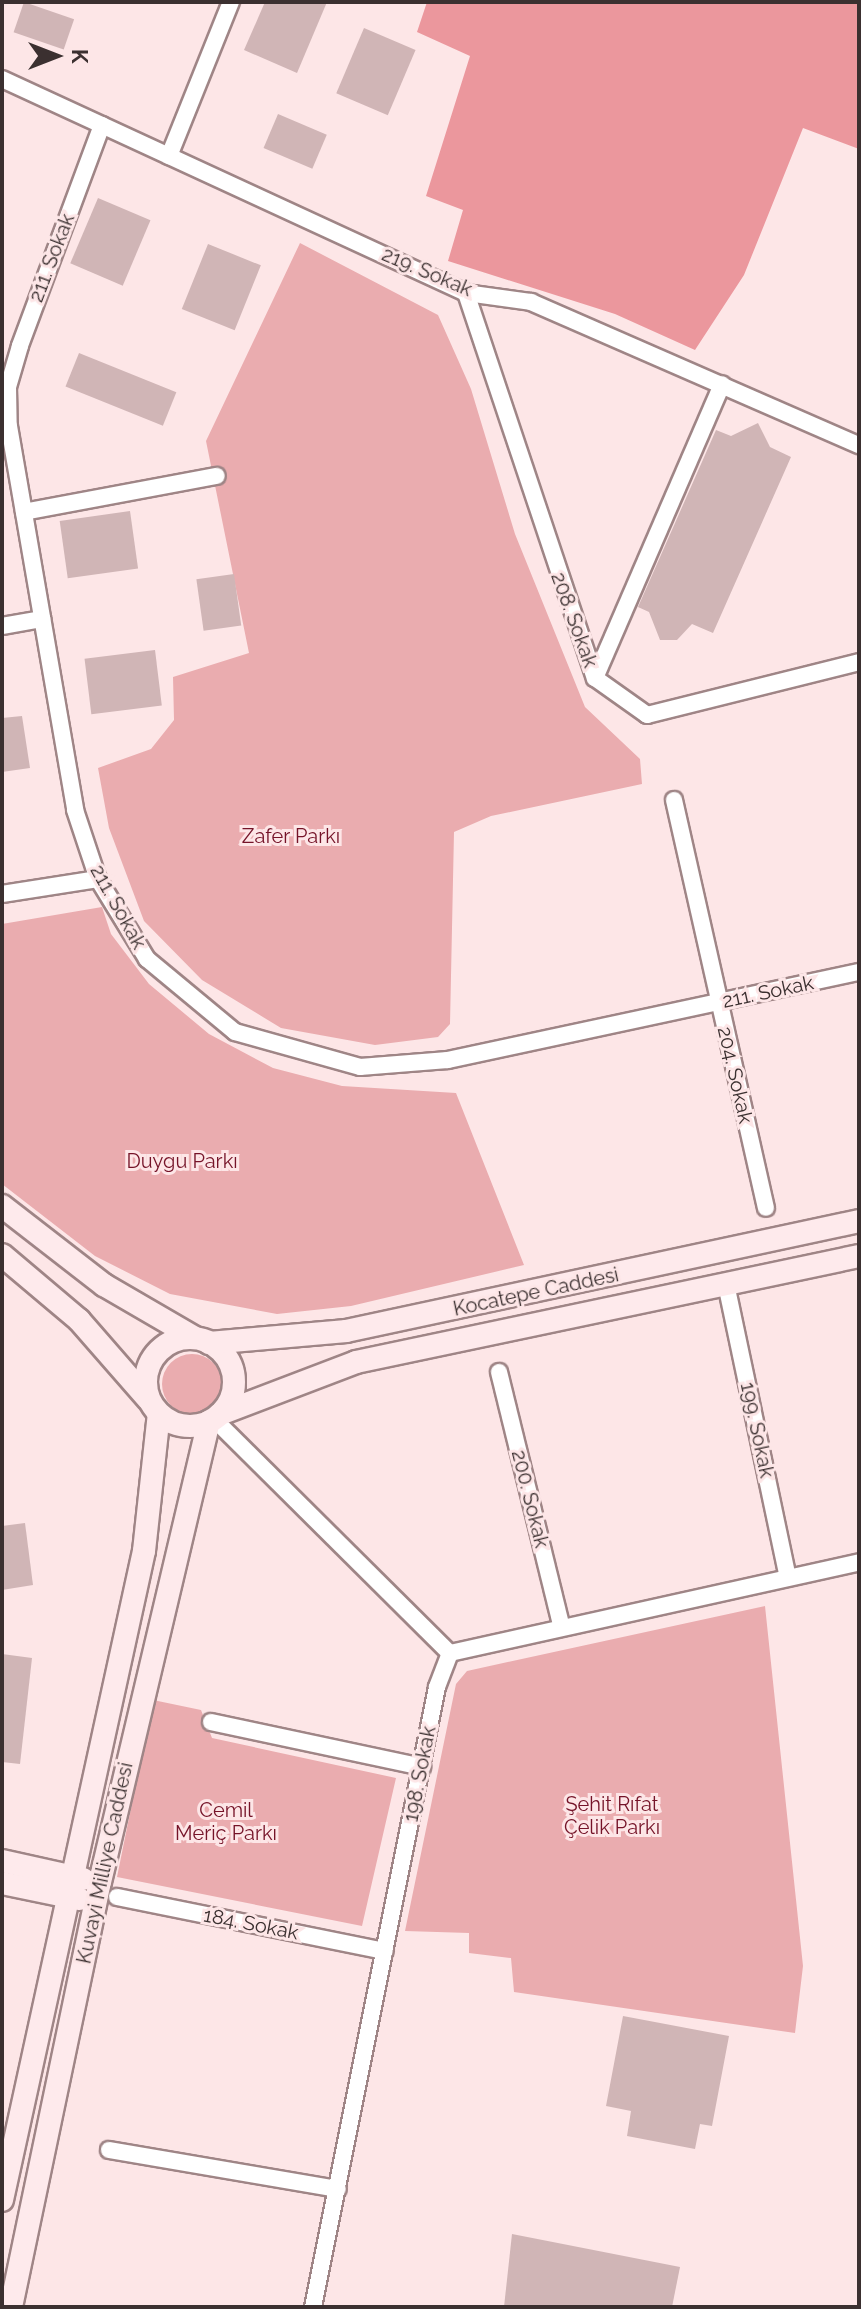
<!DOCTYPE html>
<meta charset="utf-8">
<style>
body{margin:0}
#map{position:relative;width:861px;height:2309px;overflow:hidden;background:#fde6e7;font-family:Raleway,sans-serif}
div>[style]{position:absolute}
.green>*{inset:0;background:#eaacaf}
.round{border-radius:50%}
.forest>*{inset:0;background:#eb979d}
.building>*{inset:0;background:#d0b5b6;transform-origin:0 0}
.roads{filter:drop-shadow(2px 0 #9f8586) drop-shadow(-2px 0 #9f8586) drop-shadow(0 2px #9f8586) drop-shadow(0 -2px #9f8586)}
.street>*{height:16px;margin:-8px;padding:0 8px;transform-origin:8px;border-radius:8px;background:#fff}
.secondary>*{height:22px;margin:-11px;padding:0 11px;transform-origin:11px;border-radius:11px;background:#feeaec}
.secondary>.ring{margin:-11px;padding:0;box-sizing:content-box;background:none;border:22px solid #feeaec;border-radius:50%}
span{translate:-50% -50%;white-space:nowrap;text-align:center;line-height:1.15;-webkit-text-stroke:6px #fde6e7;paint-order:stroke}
.street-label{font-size:20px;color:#3b3030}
.park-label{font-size:20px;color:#751328}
.frame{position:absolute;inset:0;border:4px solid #3b3030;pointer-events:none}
.north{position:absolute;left:16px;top:16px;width:80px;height:80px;-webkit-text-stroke:6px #fde6e7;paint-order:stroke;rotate:90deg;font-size:22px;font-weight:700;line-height:32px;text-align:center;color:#3b3030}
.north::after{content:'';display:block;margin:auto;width:28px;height:36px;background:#3b3030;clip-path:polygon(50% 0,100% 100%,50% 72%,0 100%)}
</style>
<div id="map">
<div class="green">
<i style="clip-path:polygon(300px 243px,438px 315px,471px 389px,515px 534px,585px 707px,640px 759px,642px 784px,491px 816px,454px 832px,450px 1024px,438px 1037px,375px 1045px,281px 1028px,202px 980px,144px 921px,109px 828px,98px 768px,151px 749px,174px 720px,173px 677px,249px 653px,206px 441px)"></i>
<i style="clip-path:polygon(102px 907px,111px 934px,149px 984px,209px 1034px,273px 1068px,342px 1086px,456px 1093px,524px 1265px,351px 1306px,277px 1314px,170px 1294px,95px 1256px,2px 1184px,2px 924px)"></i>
<i class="round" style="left:162px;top:1354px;width:60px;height:60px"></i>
<i style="clip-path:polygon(765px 1606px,803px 1966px,795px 2033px,514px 1992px,511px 1958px,469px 1953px,469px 1933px,405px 1931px,456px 1684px,467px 1671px)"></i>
<i style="clip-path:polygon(153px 1700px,201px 1710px,212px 1738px,396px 1778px,362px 1926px,117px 1877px)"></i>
</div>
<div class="forest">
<i style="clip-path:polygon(427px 2px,859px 2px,859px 149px,803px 128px,744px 275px,695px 350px,615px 314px,448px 261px,463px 210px,426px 196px,470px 56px,417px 32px)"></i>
</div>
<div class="building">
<i style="left:24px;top:2px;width:53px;height:32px;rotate:19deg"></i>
<i style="clip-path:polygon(265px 2px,327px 2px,297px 73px,244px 50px)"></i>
<i style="left:364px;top:28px;width:56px;height:71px;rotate:23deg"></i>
<i style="left:278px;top:114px;width:53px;height:37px;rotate:23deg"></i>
<i style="left:98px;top:198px;width:57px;height:71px;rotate:23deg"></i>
<i style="left:208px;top:244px;width:57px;height:70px;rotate:22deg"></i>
<i style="left:79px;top:353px;width:105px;height:36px;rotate:22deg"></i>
<i style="clip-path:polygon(758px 423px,770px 447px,791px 457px,713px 633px,692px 624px,677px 640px,660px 640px,649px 612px,638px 607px,716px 430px,731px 436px)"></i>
<i style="left:130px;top:511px;width:58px;height:71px;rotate:82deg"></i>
<i style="left:234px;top:574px;width:52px;height:38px;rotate:82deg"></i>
<i style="left:155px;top:650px;width:56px;height:71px;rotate:83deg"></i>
<i style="clip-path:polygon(22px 716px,30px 768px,2px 772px,2px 718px)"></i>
<i style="clip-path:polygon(25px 1523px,33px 1585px,2px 1590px,2px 1526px)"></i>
<i style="clip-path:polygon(2px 1654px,32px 1658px,20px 1764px,2px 1762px)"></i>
<i style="clip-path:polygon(623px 2016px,729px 2036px,712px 2126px,700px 2124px,695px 2149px,627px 2136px,631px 2111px,606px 2106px)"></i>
<i style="clip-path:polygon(512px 2234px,680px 2267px,672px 2307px,504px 2307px)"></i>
</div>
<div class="roads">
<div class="street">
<i style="left:2px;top:79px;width:511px;rotate:24.76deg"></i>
<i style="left:466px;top:293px;width:66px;rotate:7.9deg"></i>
<i style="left:531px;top:302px;width:358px;rotate:23.6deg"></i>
<i style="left:102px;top:125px;width:236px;rotate:110.4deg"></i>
<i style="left:20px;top:346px;width:43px;rotate:106.3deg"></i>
<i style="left:8px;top:387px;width:39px;rotate:89deg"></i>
<i style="left:9px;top:426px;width:390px;rotate:80.2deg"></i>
<i style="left:75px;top:810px;width:73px;rotate:71.6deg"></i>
<i style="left:98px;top:879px;width:94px;rotate:58.5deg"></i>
<i style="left:147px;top:959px;width:114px;rotate:39.7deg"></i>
<i style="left:235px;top:1032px;width:130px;rotate:15.6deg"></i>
<i style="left:360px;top:1067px;width:88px;rotate:-4.5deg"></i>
<i style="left:448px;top:1060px;width:420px;rotate:-12.1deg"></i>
<i style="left:169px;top:156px;width:166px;rotate:-68.1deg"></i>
<i style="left:466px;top:293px;width:406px;rotate:71.5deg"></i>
<i style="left:595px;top:678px;width:64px;rotate:35.4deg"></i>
<i style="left:647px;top:715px;width:219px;rotate:-14deg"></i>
<i style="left:24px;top:512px;width:196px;rotate:-10.6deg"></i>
<i style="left:2px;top:626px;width:41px;rotate:-9.9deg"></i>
<i style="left:595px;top:678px;width:320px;rotate:-66.6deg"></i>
<i style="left:674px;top:800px;width:418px;rotate:77.3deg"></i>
<i style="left:2px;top:894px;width:97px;rotate:-8.9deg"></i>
<i style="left:726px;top:1284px;width:299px;rotate:78.1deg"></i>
<i style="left:499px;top:1372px;width:260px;rotate:76.2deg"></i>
<i style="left:214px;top:1419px;width:332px;rotate:44.8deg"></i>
<i style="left:211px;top:1722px;width:216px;rotate:12deg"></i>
<i style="left:117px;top:1897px;width:273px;rotate:11.4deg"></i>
<i style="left:109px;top:2150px;width:232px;rotate:9.7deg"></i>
<i style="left:313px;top:2307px;width:632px;rotate:-78.69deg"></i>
<i style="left:437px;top:1687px;width:36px;rotate:-69deg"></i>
<i style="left:450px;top:1653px;width:419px;rotate:-12.5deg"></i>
</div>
<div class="secondary">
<i style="left:2px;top:1206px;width:129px;rotate:37.8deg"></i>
<i style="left:104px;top:1285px;width:105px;rotate:30.2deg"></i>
<i style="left:2px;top:1255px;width:101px;rotate:40.2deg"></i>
<i style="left:79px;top:1320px;width:105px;rotate:48.9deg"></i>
<i class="ring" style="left:146px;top:1338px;width:66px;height:66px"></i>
<i style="left:209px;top:1343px;width:138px;rotate:-5deg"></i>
<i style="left:346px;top:1331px;width:525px;rotate:-12.1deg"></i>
<i style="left:220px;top:1414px;width:146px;rotate:-20.9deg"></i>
<i style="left:356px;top:1362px;width:514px;rotate:-11.9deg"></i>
<i style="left:2px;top:1861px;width:83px;rotate:12.5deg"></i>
<i style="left:2px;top:1883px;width:79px;rotate:11.7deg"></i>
<i style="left:2px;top:2200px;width:664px;rotate:-77.66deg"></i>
<i style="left:144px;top:1551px;width:138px;rotate:-83.8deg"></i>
<i style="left:11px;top:2307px;width:434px;rotate:-78.2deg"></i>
<i style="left:100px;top:1882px;width:473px;rotate:-76.7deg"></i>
</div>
</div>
<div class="street-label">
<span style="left:52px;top:258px;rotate:-69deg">211. Sokak</span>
<span style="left:427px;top:272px;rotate:23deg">219. Sokak</span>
<span style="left:574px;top:620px;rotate:70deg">208. Sokak</span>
<span style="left:118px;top:907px;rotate:61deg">211. Sokak</span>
<span style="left:768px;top:992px;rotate:-12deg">211. Sokak</span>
<span style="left:735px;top:1075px;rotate:77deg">204. Sokak</span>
<span style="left:536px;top:1292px;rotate:-12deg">Kocatepe Caddesi</span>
<span style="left:757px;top:1430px;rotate:78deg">199. Sokak</span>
<span style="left:530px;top:1499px;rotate:76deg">200. Sokak</span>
<span style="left:420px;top:1774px;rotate:-79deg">198. Sokak</span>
<span style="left:105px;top:1863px;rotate:-78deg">Kuvayi Milliye Caddesi</span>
<span style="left:251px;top:1924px;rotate:11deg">184. Sokak</span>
</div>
<div class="park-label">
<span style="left:291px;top:836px">Zafer Parkı</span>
<span style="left:182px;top:1161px">Duygu Parkı</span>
<span style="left:612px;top:1816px">Şehit Rıfat<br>Çelik Parkı</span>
<span style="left:226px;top:1822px">Cemil<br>Meriç Parkı</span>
</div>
<div class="frame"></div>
<div class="north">K</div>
</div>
